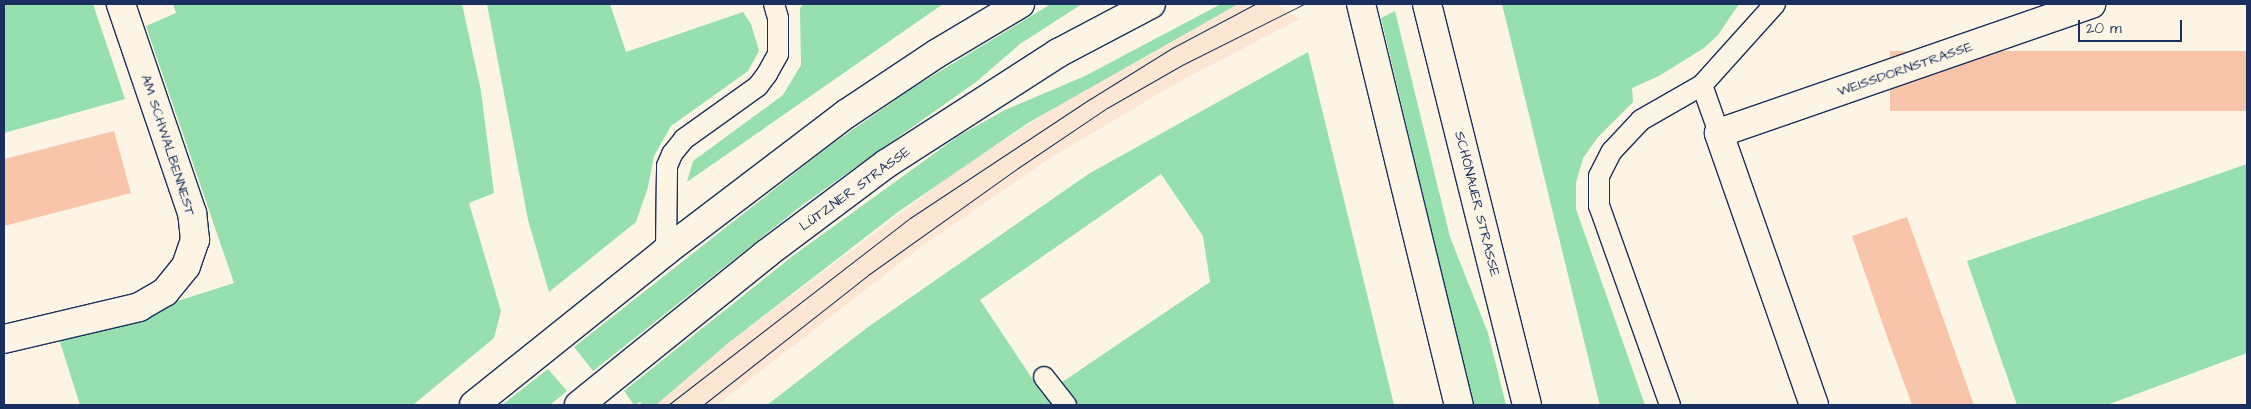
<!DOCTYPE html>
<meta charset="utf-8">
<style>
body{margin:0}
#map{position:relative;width:2251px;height:409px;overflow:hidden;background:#fcf5e5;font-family:"Architects Daughter",sans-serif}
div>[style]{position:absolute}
.built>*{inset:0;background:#fbe7d3}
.green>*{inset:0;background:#96dfaf}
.building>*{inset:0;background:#f9c5aa;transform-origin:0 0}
.roads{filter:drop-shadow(1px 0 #1b2f5e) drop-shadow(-1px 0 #1b2f5e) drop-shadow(0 1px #1b2f5e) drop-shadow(0 -1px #1b2f5e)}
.lane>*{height:20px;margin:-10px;padding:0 10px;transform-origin:10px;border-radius:10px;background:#fcf5e5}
.street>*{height:28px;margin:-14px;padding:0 14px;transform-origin:14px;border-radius:14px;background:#fcf5e5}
.secondary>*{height:28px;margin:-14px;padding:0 14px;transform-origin:14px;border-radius:14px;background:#fcf5e5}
.tram>*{height:1px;margin:-0.5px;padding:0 0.5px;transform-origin:0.5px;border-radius:0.5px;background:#1b2f5e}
span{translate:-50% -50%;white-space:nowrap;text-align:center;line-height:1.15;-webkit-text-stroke:4px #fcf5e5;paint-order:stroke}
.street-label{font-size:14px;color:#1b2f5e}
.frame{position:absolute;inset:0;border:5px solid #1b2f5e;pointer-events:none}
.scale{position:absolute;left:2078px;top:20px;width:104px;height:22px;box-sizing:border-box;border:2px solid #1b2f5e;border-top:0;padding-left:6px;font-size:15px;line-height:18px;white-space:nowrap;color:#1b2f5e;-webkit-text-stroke:4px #fcf5e5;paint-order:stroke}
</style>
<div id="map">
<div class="built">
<i style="clip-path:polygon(1238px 4px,1275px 4px,1300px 19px,1184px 79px,1050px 158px,922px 246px,717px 405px,656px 405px,727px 344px,962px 167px,1095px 82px)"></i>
</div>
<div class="green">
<i style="clip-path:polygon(4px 4px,93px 4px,125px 99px,4px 133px)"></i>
<i style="clip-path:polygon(173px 4px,462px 4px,481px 91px,494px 193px,469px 203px,501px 311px,494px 338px,413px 405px,80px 405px,59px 339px,234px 283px,146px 26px,176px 13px)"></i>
<i style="clip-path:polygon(487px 4px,610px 4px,626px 52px,743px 12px,751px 24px,759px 51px,748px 71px,671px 126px,654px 156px,648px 187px,636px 222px,549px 292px,528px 220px)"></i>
<i style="clip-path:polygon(804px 4px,943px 4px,687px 182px,693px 161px,783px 95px,801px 65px,800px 8px)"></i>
<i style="clip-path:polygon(1051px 4px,1082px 4px,1020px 44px,976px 82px,805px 203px,593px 371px,574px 347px,828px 147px,914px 87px)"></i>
<i style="clip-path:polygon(1221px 4px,1238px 4px,1028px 123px,898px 212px,727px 344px,656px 405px,643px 405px,640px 402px,634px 405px,624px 391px,794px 255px,960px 135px,1005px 110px,1085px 76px)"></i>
<i style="clip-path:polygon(1502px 4px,1739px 4px,1718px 35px,1704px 48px,1659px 76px,1632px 88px,1633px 102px,1598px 137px,1583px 158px,1576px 183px,1576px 209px,1645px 405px,1600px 405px,1599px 402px)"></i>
<i style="clip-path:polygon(1395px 11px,1450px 237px,1488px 333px,1506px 405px,1473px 405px,1381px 18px)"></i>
<i style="clip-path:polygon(evenodd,1308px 52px,1394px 405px,767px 405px,868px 327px,1090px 173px,1308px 52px,1161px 174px,1203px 236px,1210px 282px,1043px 395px,980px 300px,1161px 174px)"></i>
<i style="clip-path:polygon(2247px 164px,2247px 353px,2107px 405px,2017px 405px,1967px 261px)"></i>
<i style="clip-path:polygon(548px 369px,567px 391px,550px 405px,502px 405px)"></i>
</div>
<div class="building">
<i style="left:2247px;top:51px;width:60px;height:357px;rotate:90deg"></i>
<i style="clip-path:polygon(114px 131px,131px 193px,4px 226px,4px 159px)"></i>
<i style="clip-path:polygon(1907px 217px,1974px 405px,1912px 405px,1889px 342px,1852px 236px)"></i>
</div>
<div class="roads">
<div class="lane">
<i style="left:1702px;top:85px;width:51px;rotate:70.5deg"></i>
<i style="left:666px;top:251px;width:85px;rotate:-89.3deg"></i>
<i style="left:667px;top:166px;width:13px;rotate:-67deg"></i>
<i style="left:672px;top:154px;width:19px;rotate:-51deg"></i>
<i style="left:684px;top:139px;width:91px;rotate:-35.6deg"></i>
<i style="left:758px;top:86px;width:15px;rotate:-53deg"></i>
<i style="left:767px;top:74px;width:23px;rotate:-61deg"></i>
<i style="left:778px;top:54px;width:36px;rotate:-90deg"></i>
<i style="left:778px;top:18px;width:15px;rotate:-106deg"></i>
<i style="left:1044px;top:377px;width:36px;rotate:52deg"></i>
<i style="left:1670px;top:405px;width:211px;rotate:-109.6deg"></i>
<i style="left:1599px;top:206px;width:30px;rotate:-90deg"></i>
<i style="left:1599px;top:176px;width:28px;rotate:-63deg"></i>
<i style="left:1612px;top:151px;width:42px;rotate:-46.9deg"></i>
<i style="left:1641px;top:120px;width:70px;rotate:-29.8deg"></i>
<i style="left:1702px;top:85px;width:109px;rotate:-48deg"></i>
</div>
<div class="street">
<i style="left:4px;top:339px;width:139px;rotate:-13.3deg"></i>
<i style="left:139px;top:307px;width:30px;rotate:-30deg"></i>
<i style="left:165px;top:292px;width:33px;rotate:-51deg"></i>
<i style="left:186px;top:266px;width:28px;rotate:-71deg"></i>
<i style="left:195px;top:240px;width:27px;rotate:-96deg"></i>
<i style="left:192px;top:213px;width:221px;rotate:-108.8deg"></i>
<i style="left:1814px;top:405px;width:288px;rotate:-109.3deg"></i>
<i style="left:1719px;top:133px;width:394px;rotate:-19.1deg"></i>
</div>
<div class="secondary">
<i style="left:1361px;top:4px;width:413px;rotate:76.3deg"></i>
<i style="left:1427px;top:4px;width:413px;rotate:76deg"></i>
<i style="left:474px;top:405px;width:246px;rotate:-38.7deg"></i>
<i style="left:666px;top:251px;width:226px;rotate:-37.3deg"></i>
<i style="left:846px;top:114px;width:108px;rotate:-33.7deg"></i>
<i style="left:936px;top:54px;width:98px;rotate:-30.8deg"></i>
<i style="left:579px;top:405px;width:240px;rotate:-38.9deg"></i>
<i style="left:766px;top:254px;width:150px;rotate:-36.9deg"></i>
<i style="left:886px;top:164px;width:205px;rotate:-32.8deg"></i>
<i style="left:1058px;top:53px;width:105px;rotate:-27.8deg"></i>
</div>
</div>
<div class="tram">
<i style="left:668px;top:405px;width:306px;rotate:-37.7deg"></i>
<i style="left:910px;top:218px;width:216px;rotate:-33.5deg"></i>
<i style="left:1090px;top:99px;width:97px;rotate:-31.9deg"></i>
<i style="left:1172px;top:48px;width:94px;rotate:-27.9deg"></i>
<i style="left:703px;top:405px;width:210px;rotate:-38.2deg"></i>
<i style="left:868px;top:275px;width:184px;rotate:-35.5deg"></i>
<i style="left:1018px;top:168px;width:107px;rotate:-34deg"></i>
<i style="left:1107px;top:108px;width:86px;rotate:-29.8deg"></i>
<i style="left:1182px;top:65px;width:136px;rotate:-26.6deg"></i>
</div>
<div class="street-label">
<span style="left:1905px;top:69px;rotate:-19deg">WEISSDORNSTRASSE</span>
<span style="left:168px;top:145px;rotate:72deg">AM SCHWALBENNEST</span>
<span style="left:855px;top:189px;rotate:-36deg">LÜTZNER STRASSE</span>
<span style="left:1477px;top:204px;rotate:76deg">SCHÖNAUER STRASSE</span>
</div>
<div class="frame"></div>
<div class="scale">20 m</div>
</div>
